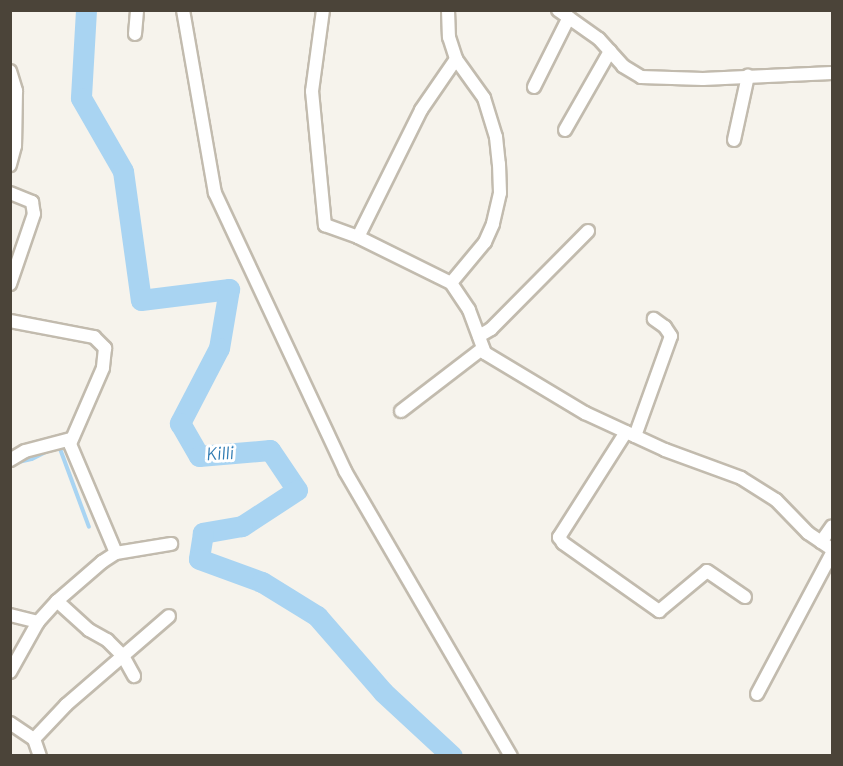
<!DOCTYPE html>
<style>
body{margin:0}
#map{position:relative;width:843px;height:766px;overflow:hidden;background:#f6f3ec;font-family:Barlow,sans-serif}
div>[style]{position:absolute}
.stream>*{height:4px;margin:-2px;padding:0 2px;transform-origin:2px;border-radius:2px;background:#a9d4f2}
.river>*{height:21px;margin:-10.5px;padding:0 10.5px;transform-origin:10.5px;border-radius:10.5px;background:#a9d4f2}
.roads{filter:drop-shadow(2px 0 #c2bbae) drop-shadow(-2px 0 #c2bbae) drop-shadow(0 2px #c2bbae) drop-shadow(0 -2px #c2bbae)}
.street>*{height:12px;margin:-6px;padding:0 6px;transform-origin:6px;border-radius:6px;background:#fff}
span{translate:-50% -50%;white-space:nowrap;text-align:center;line-height:1.15;-webkit-text-stroke:6px #fff;paint-order:stroke}
.water-label{font-size:18px;color:#2e7ab2;font-style:italic}
.frame{position:absolute;inset:0;border:12px solid #4b4439;pointer-events:none}
</style>
<div id="map">
<div class="stream">
<i style="left:59px;top:446px;width:86px;rotate:69.7deg"></i>
<i style="left:14px;top:463px;width:18px;rotate:-13deg"></i>
<i style="left:32px;top:459px;width:22px;rotate:-27deg"></i>
</div>
<div class="river">
<i style="left:86px;top:10px;width:88px;rotate:93.3deg"></i>
<i style="left:81px;top:98px;width:84px;rotate:60.1deg"></i>
<i style="left:123px;top:171px;width:130px;rotate:82.1deg"></i>
<i style="left:141px;top:300px;width:89px;rotate:-7.1deg"></i>
<i style="left:229px;top:289px;width:60px;rotate:99.6deg"></i>
<i style="left:219px;top:348px;width:85px;rotate:117.5deg"></i>
<i style="left:180px;top:423px;width:38px;rotate:60deg"></i>
<i style="left:199px;top:456px;width:71px;rotate:-4.8deg"></i>
<i style="left:270px;top:450px;width:48px;rotate:56deg"></i>
<i style="left:297px;top:490px;width:66px;rotate:146.8deg"></i>
<i style="left:242px;top:526px;width:40px;rotate:170deg"></i>
<i style="left:203px;top:533px;width:26px;rotate:99deg"></i>
<i style="left:199px;top:559px;width:67px;rotate:20.1deg"></i>
<i style="left:262px;top:582px;width:65px;rotate:31.7deg"></i>
<i style="left:317px;top:616px;width:101px;rotate:49deg"></i>
<i style="left:383px;top:692px;width:94px;rotate:42.8deg"></i>
</div>
<div class="roads">
<div class="street">
<i style="left:183px;top:10px;width:186px;rotate:80.1deg"></i>
<i style="left:215px;top:193px;width:307px;rotate:64.9deg"></i>
<i style="left:345px;top:471px;width:330px;rotate:59.8deg"></i>
<i style="left:323px;top:10px;width:82px;rotate:97.7deg"></i>
<i style="left:312px;top:91px;width:135px;rotate:84.5deg"></i>
<i style="left:325px;top:225px;width:35px;rotate:20deg"></i>
<i style="left:358px;top:237px;width:104px;rotate:26.3deg"></i>
<i style="left:448px;top:10px;width:27px;rotate:88deg"></i>
<i style="left:449px;top:37px;width:23px;rotate:72deg"></i>
<i style="left:456px;top:59px;width:48px;rotate:54.3deg"></i>
<i style="left:484px;top:98px;width:41px;rotate:72.9deg"></i>
<i style="left:496px;top:137px;width:27px;rotate:84deg"></i>
<i style="left:499px;top:164px;width:29px;rotate:88deg"></i>
<i style="left:500px;top:193px;width:32px;rotate:103deg"></i>
<i style="left:493px;top:224px;width:20px;rotate:114deg"></i>
<i style="left:485px;top:242px;width:53px;rotate:129.7deg"></i>
<i style="left:451px;top:283px;width:32px;rotate:56deg"></i>
<i style="left:469px;top:310px;width:46px;rotate:69.6deg"></i>
<i style="left:485px;top:353px;width:117px;rotate:31deg"></i>
<i style="left:585px;top:413px;width:88px;rotate:24.8deg"></i>
<i style="left:665px;top:450px;width:81px;rotate:20.2deg"></i>
<i style="left:741px;top:478px;width:41px;rotate:32.2deg"></i>
<i style="left:776px;top:500px;width:46px;rotate:45.9deg"></i>
<i style="left:808px;top:533px;width:29px;rotate:34deg"></i>
<i style="left:558px;top:10px;width:50px;rotate:35.3deg"></i>
<i style="left:599px;top:39px;width:36px;rotate:48deg"></i>
<i style="left:623px;top:66px;width:21px;rotate:31deg"></i>
<i style="left:641px;top:77px;width:62px;rotate:1.8deg"></i>
<i style="left:703px;top:79px;width:129px;rotate:-2.7deg"></i>
<i style="left:135px;top:34px;width:24px;rotate:-85deg"></i>
<i style="left:10px;top:71px;width:21px;rotate:73deg"></i>
<i style="left:16px;top:91px;width:55px;rotate:91deg"></i>
<i style="left:15px;top:146px;width:20px;rotate:105deg"></i>
<i style="left:534px;top:87px;width:78px;rotate:-63.4deg"></i>
<i style="left:565px;top:130px;width:91px;rotate:-60.3deg"></i>
<i style="left:734px;top:140px;width:66px;rotate:-77.7deg"></i>
<i style="left:10px;top:193px;width:24px;rotate:22deg"></i>
<i style="left:32px;top:202px;width:12px;rotate:81deg"></i>
<i style="left:34px;top:214px;width:74px;rotate:108.9deg"></i>
<i style="left:358px;top:237px;width:142px;rotate:-63.6deg"></i>
<i style="left:421px;top:110px;width:62px;rotate:-55.5deg"></i>
<i style="left:10px;top:321px;width:86px;rotate:10.8deg"></i>
<i style="left:94px;top:337px;width:16px;rotate:45deg"></i>
<i style="left:105px;top:348px;width:20px;rotate:96deg"></i>
<i style="left:103px;top:368px;width:83px;rotate:113.5deg"></i>
<i style="left:70px;top:444px;width:118px;rotate:67.1deg"></i>
<i style="left:479px;top:336px;width:14px;rotate:-30deg"></i>
<i style="left:491px;top:329px;width:138px;rotate:-45.3deg"></i>
<i style="left:401px;top:411px;width:103px;rotate:-37.5deg"></i>
<i style="left:626px;top:432px;width:125px;rotate:122.5deg"></i>
<i style="left:559px;top:537px;width:7px;rotate:56deg"></i>
<i style="left:563px;top:543px;width:118px;rotate:35.3deg"></i>
<i style="left:659px;top:611px;width:62px;rotate:-39.8deg"></i>
<i style="left:707px;top:571px;width:46px;rotate:34.4deg"></i>
<i style="left:635px;top:436px;width:106px;rotate:-70.2deg"></i>
<i style="left:671px;top:336px;width:11px;rotate:-124deg"></i>
<i style="left:665px;top:327px;width:14px;rotate:-144deg"></i>
<i style="left:10px;top:460px;width:17px;rotate:-31deg"></i>
<i style="left:25px;top:451px;width:48px;rotate:-14.6deg"></i>
<i style="left:821px;top:542px;width:19px;rotate:-55deg"></i>
<i style="left:57px;top:601px;width:43px;rotate:42.2deg"></i>
<i style="left:89px;top:630px;width:21px;rotate:29deg"></i>
<i style="left:107px;top:640px;width:23px;rotate:45deg"></i>
<i style="left:123px;top:656px;width:23px;rotate:61deg"></i>
<i style="left:10px;top:615px;width:29px;rotate:14deg"></i>
<i style="left:10px;top:672px;width:57px;rotate:-60.8deg"></i>
<i style="left:38px;top:622px;width:28px;rotate:-48deg"></i>
<i style="left:57px;top:601px;width:60px;rotate:-40.9deg"></i>
<i style="left:102px;top:562px;width:17px;rotate:-33deg"></i>
<i style="left:116px;top:553px;width:56px;rotate:-9.3deg"></i>
<i style="left:757px;top:694px;width:160px;rotate:-62deg"></i>
<i style="left:10px;top:723px;width:29px;rotate:34deg"></i>
<i style="left:34px;top:739px;width:18px;rotate:71deg"></i>
<i style="left:34px;top:739px;width:47px;rotate:-46.7deg"></i>
<i style="left:66px;top:705px;width:136px;rotate:-40.8deg"></i>
</div>
</div>
<div class="water-label">
<span style="left:220px;top:453px;rotate:-3deg">Killi</span>
</div>
<div class="frame"></div>
</div>
